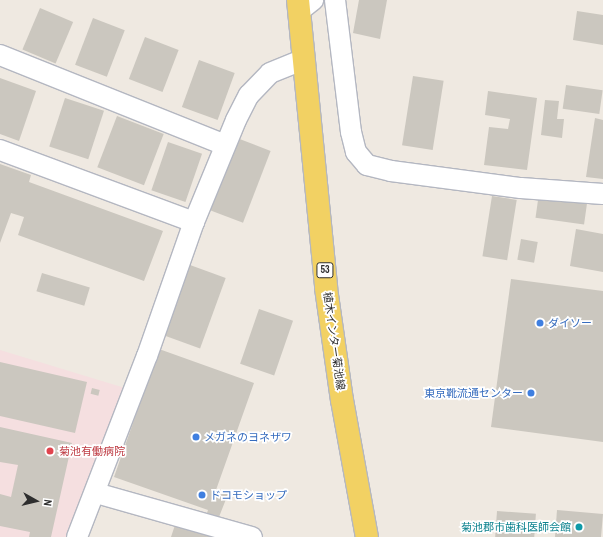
<!DOCTYPE html>
<meta charset="utf-8">
<style>
body{margin:0}
#map{position:relative;width:603px;height:537px;overflow:hidden;background:#efe9e1;font-family:"Archivo Narrow","Noto Sans JP",sans-serif}
div>[style]{position:absolute}
.medical>*{inset:0;background:#f5dfe0}
.building>*{inset:0;background:#cbc7bf;transform-origin:0 0}
.roads{filter:drop-shadow(1px 0 #b4b7c1) drop-shadow(-1px 0 #b4b7c1) drop-shadow(0 1px #b4b7c1) drop-shadow(0 -1px #b4b7c1)}
.minor>*{height:20px;margin:-10px;padding:0 10px;transform-origin:10px;border-radius:10px;background:#fff}
.primary>*{height:22px;margin:-11px;padding:0 11px;transform-origin:11px;border-radius:11px;background:#f2d163}
.dots>*{width:11px;height:11px;translate:-50% -50%;box-sizing:border-box;border:2px solid #fff;border-radius:50%}
span{translate:-50% -50%;white-space:nowrap;text-align:center;line-height:1.15;-webkit-text-stroke:3.5px #fff;paint-order:stroke}
.shield-label span{padding:1px 3px;background:#fff;border:1px solid;border-radius:3px;-webkit-text-stroke-width:0}
.shield-label{font-size:10px;color:#2e2e2e;font-weight:700}
.shop-label{font-size:11px;color:#366cbe}
.left{translate:0 -50%;text-align:left}
.right{translate:-100% -50%;text-align:right}
.street-label{font-size:11px;color:#2e2e2e}
.health-label{font-size:11px;color:#be3a42}
.culture-label{font-size:11px;color:#0d838f}
.north{position:absolute;left:16px;top:481px;width:40px;height:40px;-webkit-text-stroke:3px #fff;paint-order:stroke;rotate:98deg;font-size:11px;font-weight:700;line-height:16px;text-align:center;color:#2e2e2e}
.north::after{content:'';display:block;margin:auto;width:14px;height:18px;background:#2e2e2e;clip-path:polygon(50% 0,100% 100%,50% 72%,0 100%)}
</style>
<div id="map">
<div class="medical">
<i style="clip-path:polygon(0 350px,125px 388px,66px 537px,0 537px)"></i>
</div>
<div class="building">
<i style="clip-path:polygon(359px 0,387px 0,380px 39px,353px 33px)"></i>
<i style="left:40px;top:8px;width:36px;height:45px;rotate:23deg"></i>
<i style="clip-path:polygon(577px 11px,603px 15px,603px 45px,573px 40px)"></i>
<i style="left:93px;top:18px;width:34px;height:50px;rotate:21deg"></i>
<i style="left:145px;top:37px;width:36px;height:45px;rotate:21deg"></i>
<i style="left:199px;top:60px;width:38px;height:50px;rotate:20deg"></i>
<i style="left:413px;top:76px;width:31px;height:70px;rotate:9deg"></i>
<i style="clip-path:polygon(0 78px,36px 91px,19px 141px,0 134px)"></i>
<i style="left:566px;top:85px;width:37px;height:24px;rotate:8deg"></i>
<i style="clip-path:polygon(488px 91px,537px 98px,527px 170px,484px 165px,489px 127px,508px 129px,510px 119px,485px 115px)"></i>
<i style="left:65px;top:98px;width:41px;height:51px;rotate:18deg"></i>
<i style="clip-path:polygon(545px 100px,559px 101px,557px 119px,564px 119px,562px 138px,541px 135px)"></i>
<i style="left:117px;top:116px;width:50px;height:55px;rotate:21deg"></i>
<i style="clip-path:polygon(595px 118px,603px 120px,603px 179px,586px 177px)"></i>
<i style="left:237px;top:138px;width:36px;height:77px;rotate:21deg"></i>
<i style="left:168px;top:142px;width:36px;height:51px;rotate:19deg"></i>
<i style="clip-path:polygon(0 164px,31px 175px,29px 182px,163px 231px,144px 281px,18px 235px,24px 217px,11px 213px,0 243px)"></i>
<i style="left:539px;top:193px;width:49px;height:25px;rotate:8deg"></i>
<i style="left:492px;top:196px;width:25px;height:61px;rotate:9deg"></i>
<i style="clip-path:polygon(576px 229px,603px 234px,603px 272px,570px 266px)"></i>
<i style="left:521px;top:239px;width:17px;height:21px;rotate:10deg"></i>
<i style="left:190px;top:265px;width:38px;height:75px;rotate:20deg"></i>
<i style="left:42px;top:273px;width:50px;height:19px;rotate:17deg"></i>
<i style="clip-path:polygon(511px 279px,603px 291px,603px 442px,491px 427px)"></i>
<i style="left:259px;top:309px;width:36px;height:58px;rotate:19deg"></i>
<i style="clip-path:polygon(159px 349px,254px 383px,216px 490px,228px 494px,219px 517px,207px 513px,208px 510px,114px 477px)"></i>
<i style="clip-path:polygon(0 362px,87px 382px,75px 433px,0 416px)"></i>
<i style="left:92px;top:388px;width:8px;height:6px;rotate:14deg"></i>
<i style="clip-path:polygon(0 427px,72px 443px,51px 537px,29px 537px,30px 532px,0 526px,0 494px,11px 497px,18px 465px,0 462px)"></i>
<i style="clip-path:polygon(557px 510px,603px 514px,601px 537px,555px 537px)"></i>
<i style="left:497px;top:511px;width:39px;height:26px;rotate:4deg"></i>
<i style="clip-path:polygon(175px 525px,213px 537px,171px 537px)"></i>
</div>
<div class="roads">
<div class="minor">
<i style="left:335px;top:0;width:133px;rotate:83.1deg"></i>
<i style="left:351px;top:132px;width:21px;rotate:76deg"></i>
<i style="left:356px;top:152px;width:17px;rotate:50deg"></i>
<i style="left:367px;top:165px;width:25px;rotate:14deg"></i>
<i style="left:391px;top:171px;width:131px;rotate:7.5deg"></i>
<i style="left:521px;top:188px;width:82px;rotate:4.2deg"></i>
<i style="left:299px;top:11px;width:18px;rotate:-38deg"></i>
<i style="left:0;top:55px;width:242px;rotate:21.8deg"></i>
<i style="left:0;top:150px;width:207px;rotate:20.4deg"></i>
<i style="left:96px;top:493px;width:162px;rotate:15.8deg"></i>
<i style="left:77px;top:537px;width:194px;rotate:-68.9deg"></i>
<i style="left:147px;top:356px;width:142px;rotate:-70.7deg"></i>
<i style="left:194px;top:222px;width:110px;rotate:-67.6deg"></i>
<i style="left:236px;top:120px;width:28px;rotate:-63deg"></i>
<i style="left:249px;top:95px;width:30px;rotate:-46deg"></i>
<i style="left:270px;top:73px;width:35px;rotate:-22deg"></i>
</div>
<div class="primary">
<i style="left:298px;top:0;width:289px;rotate:84.4deg"></i>
<i style="left:326px;top:288px;width:113px;rotate:81.9deg"></i>
<i style="left:342px;top:400px;width:139px;rotate:79.7deg"></i>
</div>
</div>
<div class="dots">
<i style="left:540px;top:323px;background:#3f7fe0"></i>
<i style="left:531px;top:393px;background:#3f7fe0"></i>
<i style="left:196px;top:437px;background:#3f7fe0"></i>
<i style="left:50px;top:451px;background:#e0444e"></i>
<i style="left:202px;top:495px;background:#3f7fe0"></i>
<i style="left:579px;top:527px;background:#0f9aa8"></i>
</div>
<div class="shield-label">
<span style="left:325px;top:270px">53</span>
</div>
<div class="shop-label">
<span class="left" style="left:548px;top:323px">ダイソー</span>
<span class="right" style="left:523px;top:393px">東京靴流通センター</span>
<span class="left" style="left:204px;top:437px">メガネのヨネザワ</span>
<span class="left" style="left:210px;top:495px">ドコモショップ</span>
</div>
<div class="street-label">
<span style="left:334px;top:341px;rotate:82deg">植木インター菊池線</span>
</div>
<div class="health-label">
<span class="left" style="left:59px;top:451px">菊池有働病院</span>
</div>
<div class="culture-label">
<span class="right" style="left:571px;top:527px">菊池郡市歯科医師会館</span>
</div>
<div class="north">N</div>
</div>
